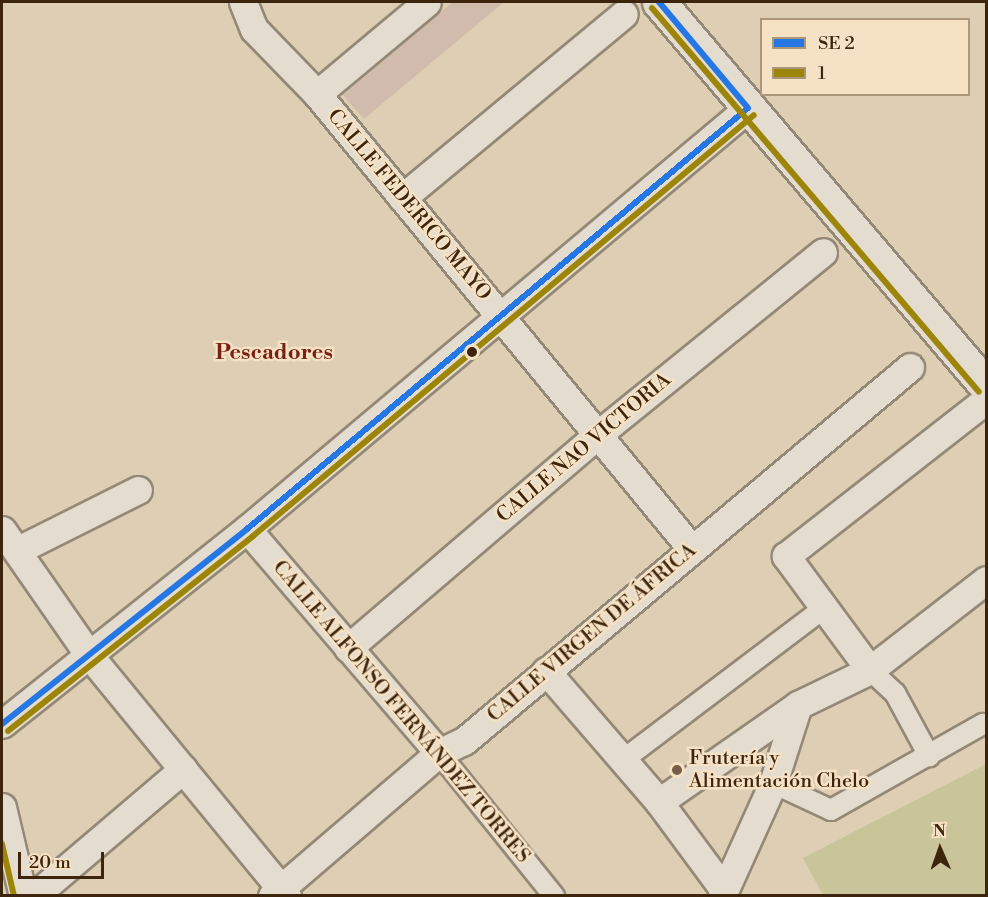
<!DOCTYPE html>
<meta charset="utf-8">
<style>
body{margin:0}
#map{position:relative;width:988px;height:897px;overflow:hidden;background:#deceb4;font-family:"Libre Bodoni",serif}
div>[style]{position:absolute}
.green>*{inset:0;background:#cac49a}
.building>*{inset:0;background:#d1bbac}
.roads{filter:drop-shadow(2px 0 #948876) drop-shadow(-2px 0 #948876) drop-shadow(0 2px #948876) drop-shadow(0 -2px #948876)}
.pedestrian>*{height:20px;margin:-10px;padding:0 10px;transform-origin:10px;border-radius:10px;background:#e4dcce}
.minor>*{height:27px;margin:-13.5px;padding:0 13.5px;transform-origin:13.5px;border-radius:13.5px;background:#e4dcce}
.tertiary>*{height:33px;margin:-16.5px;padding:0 16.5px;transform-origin:16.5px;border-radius:16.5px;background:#e4dcce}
.bus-1>*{height:6px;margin:-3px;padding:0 3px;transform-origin:3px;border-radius:3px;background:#2477e4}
.bus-2>*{height:6px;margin:-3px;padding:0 3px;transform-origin:3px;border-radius:3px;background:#9c8509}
.dots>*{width:16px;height:16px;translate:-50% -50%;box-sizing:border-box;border:3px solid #f5e1c3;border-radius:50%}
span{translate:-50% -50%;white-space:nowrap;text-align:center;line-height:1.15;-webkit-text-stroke:5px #f5e1c3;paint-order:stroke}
.street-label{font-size:20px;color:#3d250d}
.poi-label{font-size:20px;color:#3d250d}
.left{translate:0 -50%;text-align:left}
.quarter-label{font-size:22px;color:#7a1f14;font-weight:700}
.frame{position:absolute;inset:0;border:3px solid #3d250d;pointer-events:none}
.legend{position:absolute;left:760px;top:18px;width:210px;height:78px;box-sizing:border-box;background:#f5e1c3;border:2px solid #ab967a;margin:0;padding:8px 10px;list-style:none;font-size:18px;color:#3d250d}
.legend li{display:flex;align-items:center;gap:12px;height:30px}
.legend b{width:30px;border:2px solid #ab967a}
.north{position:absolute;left:910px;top:819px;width:60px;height:60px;-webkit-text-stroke:4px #f5e1c3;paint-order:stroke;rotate:358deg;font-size:16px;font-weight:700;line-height:24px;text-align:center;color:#3d250d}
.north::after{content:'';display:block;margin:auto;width:21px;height:27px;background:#3d250d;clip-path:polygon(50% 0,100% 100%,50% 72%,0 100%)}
.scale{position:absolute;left:18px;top:852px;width:86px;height:27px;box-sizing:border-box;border:3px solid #3d250d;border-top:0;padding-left:8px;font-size:18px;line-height:21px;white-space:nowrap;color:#3d250d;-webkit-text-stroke:4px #f5e1c3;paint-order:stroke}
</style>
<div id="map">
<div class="green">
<i style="clip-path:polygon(986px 764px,986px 895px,823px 895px,803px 858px)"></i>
</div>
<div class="building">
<i style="clip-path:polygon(453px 2px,504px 2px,364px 119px,343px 95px)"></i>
</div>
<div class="roads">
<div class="pedestrian">
<i style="left:870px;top:670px;width:34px;rotate:43deg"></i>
<i style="left:895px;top:693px;width:72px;rotate:61.6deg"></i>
<i style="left:439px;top:753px;width:184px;rotate:51.2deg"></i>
<i style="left:623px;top:760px;width:252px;rotate:-37.1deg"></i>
<i style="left:773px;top:783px;width:64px;rotate:25deg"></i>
<i style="left:831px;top:810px;width:175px;rotate:-29.5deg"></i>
</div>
<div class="minor">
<i style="left:243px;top:2px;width:29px;rotate:68deg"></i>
<i style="left:254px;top:29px;width:91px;rotate:45.9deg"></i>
<i style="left:317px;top:94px;width:588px;rotate:50.52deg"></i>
<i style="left:317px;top:94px;width:143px;rotate:-39.9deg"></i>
<i style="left:402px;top:198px;width:288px;rotate:-39.7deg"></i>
<i style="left:247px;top:529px;width:295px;rotate:49.4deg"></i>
<i style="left:2px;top:530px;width:152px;rotate:55.2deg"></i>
<i style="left:89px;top:655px;width:312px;rotate:50.6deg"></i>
<i style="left:18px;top:550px;width:134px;rotate:-26.6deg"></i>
<i style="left:348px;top:648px;width:326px;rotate:-40.5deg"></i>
<i style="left:596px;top:436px;width:292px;rotate:-39deg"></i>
<i style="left:870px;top:670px;width:142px;rotate:-126.4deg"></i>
<i style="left:786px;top:556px;width:254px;rotate:-38deg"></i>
<i style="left:546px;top:671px;width:173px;rotate:49.2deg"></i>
<i style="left:659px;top:802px;width:109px;rotate:53.5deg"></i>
<i style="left:2px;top:724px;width:313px;rotate:-38.5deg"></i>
<i style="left:247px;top:529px;width:654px;rotate:-40.04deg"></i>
<i style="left:659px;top:802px;width:169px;rotate:-34.9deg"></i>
<i style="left:798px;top:705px;width:80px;rotate:-25.9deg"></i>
<i style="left:870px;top:670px;width:147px;rotate:-37.8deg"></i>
<i style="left:2px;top:807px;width:91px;rotate:76.7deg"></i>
<i style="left:34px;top:896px;width:196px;rotate:-40.4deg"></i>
<i style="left:272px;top:896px;width:220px;rotate:-40.6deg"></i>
<i style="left:439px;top:753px;width:28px;rotate:-26deg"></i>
<i style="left:464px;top:741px;width:582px;rotate:-39.98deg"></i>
<i style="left:722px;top:896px;width:124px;rotate:-65.7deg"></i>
<i style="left:773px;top:783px;width:82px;rotate:-72.2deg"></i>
</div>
<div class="tertiary">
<i style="left:659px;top:2px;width:504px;rotate:49.58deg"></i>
</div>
</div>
<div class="bus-1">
<i style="left:659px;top:2px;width:138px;rotate:50deg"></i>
<i style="left:2px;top:724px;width:313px;rotate:-38.5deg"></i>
<i style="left:247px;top:529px;width:654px;rotate:-40.04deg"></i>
</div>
<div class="bus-2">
<i style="left:652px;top:8px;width:504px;rotate:49.58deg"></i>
<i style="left:8px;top:731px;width:313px;rotate:-38.5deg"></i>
<i style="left:253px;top:536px;width:654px;rotate:-40.04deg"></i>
<i style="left:2px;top:844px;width:53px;rotate:77deg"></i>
</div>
<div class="dots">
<i style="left:472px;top:352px;background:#3d250d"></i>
<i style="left:677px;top:770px;background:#756047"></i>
</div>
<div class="street-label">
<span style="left:409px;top:205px;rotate:50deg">CALLE FEDERICO MAYO</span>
<span style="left:584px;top:448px;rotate:-40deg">CALLE NAO VICTORIA</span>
<span style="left:592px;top:633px;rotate:-40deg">CALLE VIRGEN DE ÁFRICA</span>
<span style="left:401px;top:712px;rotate:50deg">CALLE ALFONSO FERNÁNDEZ TORRES</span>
</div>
<div class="poi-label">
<span class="left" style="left:689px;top:770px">Frutería y<br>Alimentación Chelo</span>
</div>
<div class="quarter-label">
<span style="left:274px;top:353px">Pescadores</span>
</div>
<div class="frame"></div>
<ul class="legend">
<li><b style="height:8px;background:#2477e4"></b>SE 2</li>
<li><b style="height:8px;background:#9c8509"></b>1</li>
</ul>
<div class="north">N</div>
<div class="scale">20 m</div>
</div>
